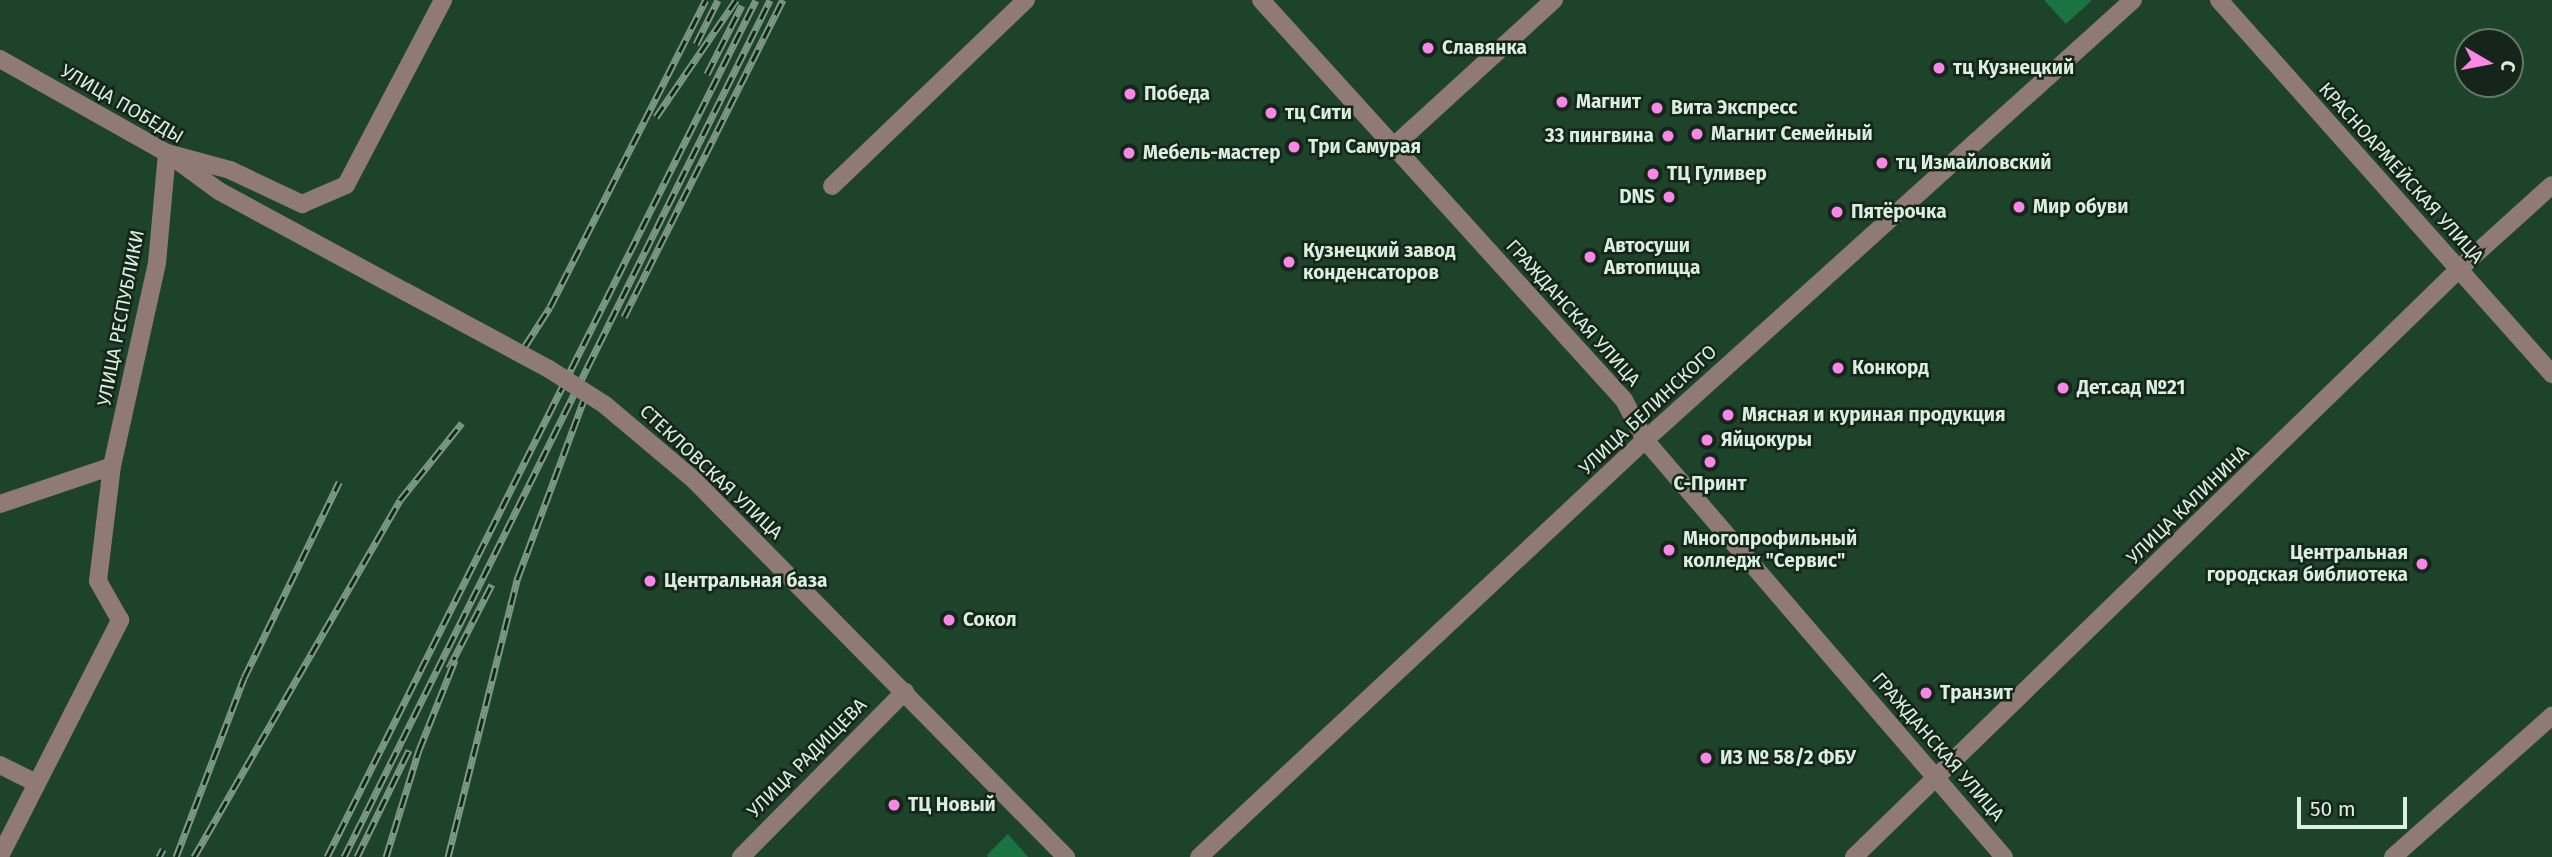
<!DOCTYPE html>
<meta charset="utf-8">
<style>
body{margin:0}
#map{position:relative;width:2552px;height:857px;overflow:hidden;background:#1e432b;font-family:"Fira Sans",sans-serif}
div>[style]{position:absolute}
.green>*{inset:0;background:#197442}
.minor>*{height:18px;margin:-9px;padding:0 9px;transform-origin:9px;border-radius:9px;background:#8f7a75}
.rail>*{height:7px;margin-top:-3.5px;transform-origin:0;background:repeating-linear-gradient(90deg,#15251a 0 13px,#7d9a86 0 26px);box-sizing:border-box;border-block:2px solid #7d9a86}
.minor-bridge>*{height:18px;margin:-9px;padding:0 9px;transform-origin:9px;border-radius:9px;background:#8f7a75}
.dots>*{width:19px;height:19px;translate:-50% -50%;box-sizing:border-box;border:4px solid #15251a;border-radius:50%}
span{translate:-50% -50%;white-space:nowrap;text-align:center;line-height:1.15;-webkit-text-stroke:5px #15251a;paint-order:stroke}
.poi-label{font-size:19px;color:#daefdf;font-weight:700}
.left{translate:0 -50%;text-align:left}
.right{translate:-100% -50%;text-align:right}
.street-label{font-size:19px;color:#daefdf}
.north{position:absolute;left:2454px;top:28px;width:70px;height:70px;box-sizing:border-box;background:#15251a;border:2px solid #647669;border-radius:50%;rotate:100deg;font-size:19px;font-weight:700;line-height:28px;text-align:center;color:#daefdf}
.north::after{content:'';display:block;margin:auto;width:24px;height:32px;background:#fa87e7;clip-path:polygon(50% 0,100% 100%,50% 72%,0 100%)}
.scale{position:absolute;left:2297px;top:797px;width:110px;height:32px;box-sizing:border-box;border:4px solid #daefdf;border-top:0;padding-left:9px;font-size:21px;line-height:24px;white-space:nowrap;color:#daefdf;-webkit-text-stroke:5px #15251a;paint-order:stroke}
</style>
<div id="map">
<div class="green">
<i style="clip-path:polygon(2044px 0,2092px 0,2066px 24px)"></i>
<i style="clip-path:polygon(1008px 834px,1028px 857px,988px 857px,987px 855px)"></i>
</div>
<div class="minor">
<i style="left:1261px;top:0;width:540px;rotate:47.78deg"></i>
<i style="left:1624px;top:400px;width:45px;rotate:62.3deg"></i>
<i style="left:1645px;top:440px;width:550px;rotate:49.27deg"></i>
<i style="left:2219px;top:0;width:501px;rotate:48.32deg"></i>
<i style="left:0;top:59px;width:192px;rotate:29.4deg"></i>
<i style="left:167px;top:153px;width:64px;rotate:36.2deg"></i>
<i style="left:219px;top:191px;width:213px;rotate:28.4deg"></i>
<i style="left:1394px;top:146px;width:217px;rotate:-42.4deg"></i>
<i style="left:832px;top:186px;width:269px;rotate:-43.8deg"></i>
<i style="left:694px;top:480px;width:530px;rotate:45.38deg"></i>
<i style="left:0;top:504px;width:118px;rotate:-18.7deg"></i>
<i style="left:0;top:765px;width:40px;rotate:26.6deg"></i>
<i style="left:0;top:856px;width:265px;rotate:-63deg"></i>
<i style="left:120px;top:620px;width:45px;rotate:-119.4deg"></i>
<i style="left:98px;top:581px;width:116px;rotate:-83.1deg"></i>
<i style="left:112px;top:466px;width:208px;rotate:-77.5deg"></i>
<i style="left:157px;top:263px;width:110px;rotate:-84.8deg"></i>
<i style="left:167px;top:153px;width:65px;rotate:15.1deg"></i>
<i style="left:230px;top:170px;width:80px;rotate:25.3deg"></i>
<i style="left:302px;top:204px;width:48px;rotate:-23.4deg"></i>
<i style="left:346px;top:185px;width:209px;rotate:-62.3deg"></i>
<i style="left:741px;top:857px;width:233px;rotate:-45.3deg"></i>
<i style="left:1199px;top:857px;width:611px;rotate:-43.08deg"></i>
<i style="left:1645px;top:440px;width:657px;rotate:-42.04deg"></i>
<i style="left:1854px;top:857px;width:844px;rotate:-44.18deg"></i>
<i style="left:2459px;top:269px;width:125px;rotate:-42.1deg"></i>
<i style="left:2393px;top:857px;width:213px;rotate:-41.6deg"></i>
</div>
<div class="rail">
<i style="left:696px;top:44px;width:49px;rotate:-63.4deg"></i>
<i style="left:707px;top:74px;width:77px;rotate:-63.1deg"></i>
<i style="left:656px;top:117px;width:142px;rotate:-55.6deg"></i>
<i style="left:624px;top:317px;width:355px;rotate:-63.4deg"></i>
<i style="left:525px;top:346px;width:46px;rotate:-57.3deg"></i>
<i style="left:550px;top:307px;width:344px;rotate:-63.1deg"></i>
<i style="left:449px;top:668px;width:94px;rotate:-62.9deg"></i>
<i style="left:159px;top:857px;width:9px;rotate:-63deg"></i>
<i style="left:176px;top:857px;width:191px;rotate:-69.2deg"></i>
<i style="left:244px;top:678px;width:218px;rotate:-64.1deg"></i>
<i style="left:194px;top:857px;width:412px;rotate:-60deg"></i>
<i style="left:400px;top:500px;width:99px;rotate:-51.2deg"></i>
<i style="left:327px;top:857px;width:958px;rotate:-63.41deg"></i>
<i style="left:344px;top:857px;width:957px;rotate:-63.57deg"></i>
<i style="left:357px;top:857px;width:119px;rotate:-64.1deg"></i>
<i style="left:386px;top:857px;width:112px;rotate:-72.9deg"></i>
<i style="left:419px;top:750px;width:97px;rotate:-68.2deg"></i>
<i style="left:448px;top:857px;width:289px;rotate:-76deg"></i>
<i style="left:518px;top:577px;width:201px;rotate:-69.6deg"></i>
</div>
<div class="minor-bridge">
<i style="left:406px;top:292px;width:162px;rotate:28.3deg"></i>
<i style="left:549px;top:369px;width:67px;rotate:32.7deg"></i>
<i style="left:605px;top:405px;width:116px;rotate:40.1deg"></i>
</div>
<div class="dots">
<i style="left:1428px;top:48px;background:#fa87e7"></i>
<i style="left:1939px;top:68px;background:#fa87e7"></i>
<i style="left:1130px;top:94px;background:#fa87e7"></i>
<i style="left:1562px;top:102px;background:#fa87e7"></i>
<i style="left:1657px;top:108px;background:#fa87e7"></i>
<i style="left:1271px;top:113px;background:#fa87e7"></i>
<i style="left:1697px;top:134px;background:#fa87e7"></i>
<i style="left:1668px;top:136px;background:#fa87e7"></i>
<i style="left:1294px;top:147px;background:#fa87e7"></i>
<i style="left:1129px;top:153px;background:#fa87e7"></i>
<i style="left:1882px;top:163px;background:#fa87e7"></i>
<i style="left:1653px;top:174px;background:#fa87e7"></i>
<i style="left:1669px;top:197px;background:#fa87e7"></i>
<i style="left:2019px;top:207px;background:#fa87e7"></i>
<i style="left:1837px;top:212px;background:#fa87e7"></i>
<i style="left:1590px;top:257px;background:#fa87e7"></i>
<i style="left:1289px;top:262px;background:#fa87e7"></i>
<i style="left:1838px;top:368px;background:#fa87e7"></i>
<i style="left:2063px;top:388px;background:#fa87e7"></i>
<i style="left:1728px;top:415px;background:#fa87e7"></i>
<i style="left:1707px;top:440px;background:#fa87e7"></i>
<i style="left:1710px;top:462px;background:#fa87e7"></i>
<i style="left:1669px;top:550px;background:#fa87e7"></i>
<i style="left:2422px;top:564px;background:#fa87e7"></i>
<i style="left:650px;top:581px;background:#fa87e7"></i>
<i style="left:949px;top:620px;background:#fa87e7"></i>
<i style="left:1926px;top:693px;background:#fa87e7"></i>
<i style="left:1706px;top:758px;background:#fa87e7"></i>
<i style="left:894px;top:805px;background:#fa87e7"></i>
</div>
<div class="poi-label">
<span class="left" style="left:1442px;top:48px">Славянка</span>
<span class="left" style="left:1953px;top:68px">тц Кузнецкий</span>
<span class="left" style="left:1144px;top:94px">Победа</span>
<span class="left" style="left:1576px;top:102px">Магнит</span>
<span class="left" style="left:1671px;top:108px">Вита Экспресс</span>
<span class="left" style="left:1285px;top:113px">тц Сити</span>
<span class="left" style="left:1711px;top:134px">Магнит Семейный</span>
<span class="right" style="left:1654px;top:136px">33 пингвина</span>
<span class="left" style="left:1308px;top:147px">Три Самурая</span>
<span class="left" style="left:1143px;top:153px">Мебель-мастер</span>
<span class="left" style="left:1896px;top:163px">тц Измайловский</span>
<span class="left" style="left:1667px;top:174px">ТЦ Гуливер</span>
<span class="right" style="left:1655px;top:197px">DNS</span>
<span class="left" style="left:2033px;top:207px">Мир обуви</span>
<span class="left" style="left:1851px;top:212px">Пятёрочка</span>
<span class="left" style="left:1604px;top:257px">Автосуши<br>Автопицца</span>
<span class="left" style="left:1303px;top:262px">Кузнецкий завод<br>конденсаторов</span>
<span class="left" style="left:1852px;top:368px">Конкорд</span>
<span class="left" style="left:2077px;top:388px">Дет.сад №21</span>
<span class="left" style="left:1742px;top:415px">Мясная и куриная продукция</span>
<span class="left" style="left:1721px;top:440px">Яйцокуры</span>
<span style="left:1710px;top:484px">С-Принт</span>
<span class="left" style="left:1683px;top:550px">Многопрофильный<br>колледж "Сервис"</span>
<span class="right" style="left:2408px;top:564px">Центральная<br>городская библиотека</span>
<span class="left" style="left:664px;top:581px">Центральная база</span>
<span class="left" style="left:963px;top:620px">Сокол</span>
<span class="left" style="left:1940px;top:693px">Транзит</span>
<span class="left" style="left:1720px;top:758px">ИЗ № 58/2 ФБУ</span>
<span class="left" style="left:908px;top:805px">ТЦ Новый</span>
</div>
<div class="street-label">
<span style="left:122px;top:104px;rotate:30deg">УЛИЦА ПОБЕДЫ</span>
<span style="left:2401px;top:173px;rotate:48deg">КРАСНОАРМЕЙСКАЯ УЛИЦА</span>
<span style="left:1573px;top:313px;rotate:48deg">ГРАЖДАНСКАЯ УЛИЦА</span>
<span style="left:121px;top:318px;rotate:-79deg">УЛИЦА РЕСПУБЛИКИ</span>
<span style="left:1648px;top:410px;rotate:-43deg">УЛИЦА БЕЛИНСКОГО</span>
<span style="left:711px;top:472px;rotate:43deg">СТЕКЛОВСКАЯ УЛИЦА</span>
<span style="left:2188px;top:505px;rotate:-44deg">УЛИЦА КАЛИНИНА</span>
<span style="left:1938px;top:747px;rotate:49deg">ГРАЖДАНСКАЯ УЛИЦА</span>
<span style="left:807px;top:758px;rotate:-45deg">УЛИЦА РАДИЩЕВА</span>
</div>
<div class="north">С</div>
<div class="scale">50 m</div>
</div>
